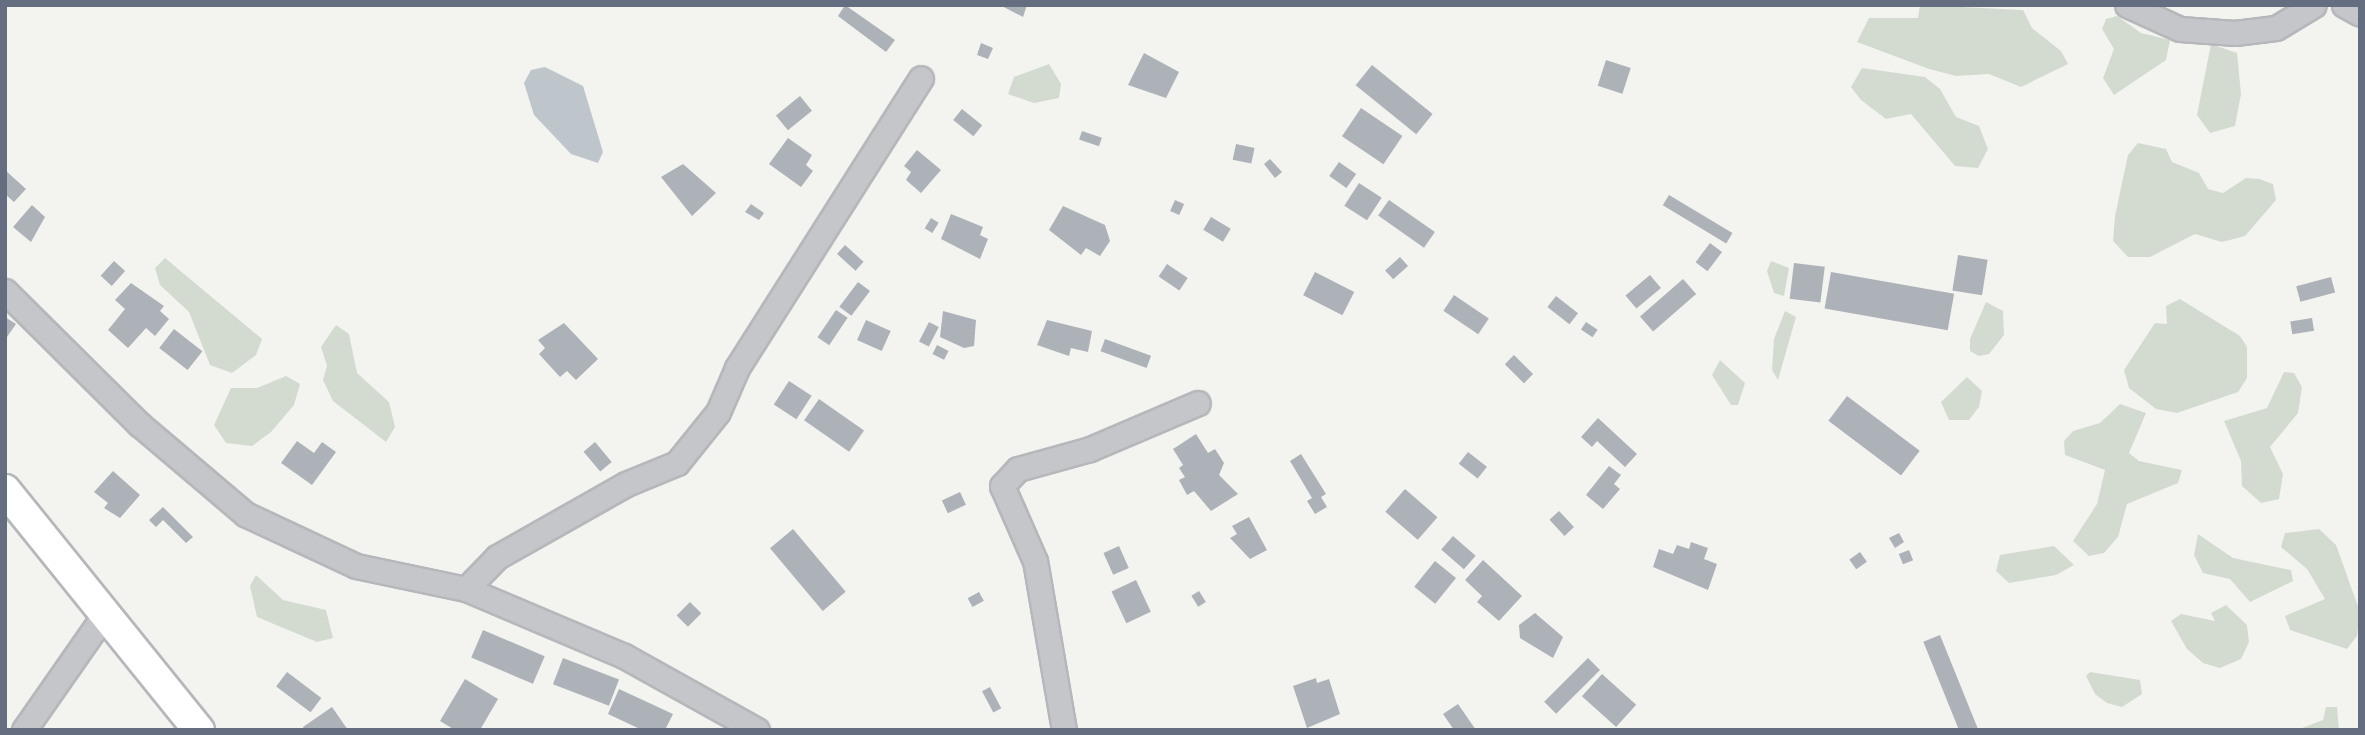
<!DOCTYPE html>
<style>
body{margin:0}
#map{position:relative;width:2365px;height:735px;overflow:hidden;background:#f3f4f0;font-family:Barlow,sans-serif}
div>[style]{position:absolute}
.green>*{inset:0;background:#d3dbd1}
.water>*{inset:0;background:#bec6cc}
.building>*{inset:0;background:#adb1b8;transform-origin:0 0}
.roads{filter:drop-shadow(2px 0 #b5b7bb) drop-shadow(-2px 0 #b5b7bb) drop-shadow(0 2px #b5b7bb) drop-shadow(0 -2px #b5b7bb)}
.minor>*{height:23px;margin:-11.5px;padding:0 11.5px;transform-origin:11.5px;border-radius:11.5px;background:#c4c6ca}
.major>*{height:30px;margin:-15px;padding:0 15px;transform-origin:15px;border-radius:15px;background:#fff}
span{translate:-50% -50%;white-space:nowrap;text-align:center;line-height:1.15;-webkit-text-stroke:7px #fff;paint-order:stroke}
.frame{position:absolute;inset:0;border:7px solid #646e80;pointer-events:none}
</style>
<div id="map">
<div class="green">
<i style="clip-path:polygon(1920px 5px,2023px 10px,2032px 28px,2061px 51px,2068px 64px,2021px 87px,1989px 74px,1956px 76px,1929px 69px,1857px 42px,1869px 18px,1918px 18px)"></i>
<i style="clip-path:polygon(2117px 16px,2141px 33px,2170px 40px,2166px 60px,2114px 95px,2103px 78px,2114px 49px,2102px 29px,2106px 19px)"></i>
<i style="clip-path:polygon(2211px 44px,2237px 53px,2241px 94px,2235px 126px,2210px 133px,2197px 115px)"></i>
<i style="clip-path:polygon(1049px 64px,1061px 84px,1059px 98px,1034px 103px,1008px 94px,1014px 77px)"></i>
<i style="clip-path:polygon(1862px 68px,1925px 77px,1940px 89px,1956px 117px,1979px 126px,1988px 149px,1978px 168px,1955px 166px,1911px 114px,1886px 119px,1861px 100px,1851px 87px)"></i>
<i style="clip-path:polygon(2138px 143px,2166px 149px,2172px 162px,2199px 173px,2208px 189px,2223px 193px,2246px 178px,2259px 179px,2273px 184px,2276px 200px,2245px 236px,2222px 242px,2195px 234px,2150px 257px,2128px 257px,2113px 241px,2115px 216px,2128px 155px)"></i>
<i style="clip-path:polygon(165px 258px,262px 339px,256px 355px,232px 373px,210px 365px,189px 312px,160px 285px,155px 268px)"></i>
<i style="clip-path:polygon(1771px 261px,1789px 268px,1784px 296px,1774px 293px,1767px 271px)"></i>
<i style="clip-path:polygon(2180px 299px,2240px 336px,2247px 347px,2247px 378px,2238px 392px,2177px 413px,2156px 409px,2129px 388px,2124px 370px,2155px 323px,2167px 324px,2166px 306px)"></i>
<i style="clip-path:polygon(1986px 302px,2003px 311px,2004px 335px,1989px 354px,1979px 356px,1970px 351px,1970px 339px)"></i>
<i style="clip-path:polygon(1785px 311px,1796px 317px,1778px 380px,1772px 370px,1774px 339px)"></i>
<i style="clip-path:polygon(336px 325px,349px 334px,357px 373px,389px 402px,395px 427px,386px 442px,333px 401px,323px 380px,327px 366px,321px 347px)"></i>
<i style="clip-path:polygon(1720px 360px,1745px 383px,1738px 405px,1731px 405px,1712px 375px)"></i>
<i style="clip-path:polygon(2284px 372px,2294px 373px,2302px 387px,2298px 413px,2270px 447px,2283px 474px,2279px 499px,2261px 503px,2242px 486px,2241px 461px,2224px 421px,2267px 408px)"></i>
<i style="clip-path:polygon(286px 376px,300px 384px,294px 405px,271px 432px,252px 446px,226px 443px,214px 425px,231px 388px,257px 388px)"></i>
<i style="clip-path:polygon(1967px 377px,1982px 391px,1979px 407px,1969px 420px,1949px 420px,1941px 402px)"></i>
<i style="clip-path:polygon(2120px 404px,2146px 413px,2129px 453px,2139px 461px,2182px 470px,2178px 483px,2127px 504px,2118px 537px,2104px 553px,2089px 556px,2073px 541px,2097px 504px,2105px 470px,2065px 455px,2064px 441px,2073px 431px,2100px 423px)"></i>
<i style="clip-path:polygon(2319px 529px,2336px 545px,2360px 612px,2357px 636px,2347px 649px,2290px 630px,2285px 616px,2325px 599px,2307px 569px,2281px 547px,2285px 533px)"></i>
<i style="clip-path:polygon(2198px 534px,2233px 558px,2291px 570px,2293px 581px,2250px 602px,2230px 579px,2203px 573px,2194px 555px)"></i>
<i style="clip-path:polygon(2054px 546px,2074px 565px,2056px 575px,2009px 583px,1996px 571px,2000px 555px)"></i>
<i style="clip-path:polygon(256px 575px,283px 600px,326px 610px,333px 638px,317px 642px,257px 617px,250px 586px)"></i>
<i style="clip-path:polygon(2226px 605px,2247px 625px,2249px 642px,2241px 659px,2220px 668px,2203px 663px,2187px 649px,2171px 621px,2181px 614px,2215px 621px,2211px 613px)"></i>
<i style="clip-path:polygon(2090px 672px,2140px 680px,2142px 694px,2122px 707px,2107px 703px,2095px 694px,2086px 676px)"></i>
<i style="clip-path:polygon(2326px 707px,2337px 707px,2339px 730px,2297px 730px,2323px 720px)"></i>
</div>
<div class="water">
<i style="clip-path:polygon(545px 67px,583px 86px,603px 152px,598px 163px,571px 154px,534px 115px,524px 83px,531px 70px)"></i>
</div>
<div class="building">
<i style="clip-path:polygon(845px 5px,895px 40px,886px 52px,838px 16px)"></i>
<i style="clip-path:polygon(1000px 5px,1027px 5px,1023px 17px)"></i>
<i style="clip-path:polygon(981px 43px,993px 48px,988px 59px,977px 55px)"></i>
<i style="clip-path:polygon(1144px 53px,1179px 72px,1166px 98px,1128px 85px)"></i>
<i style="left:1606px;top:60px;width:26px;height:27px;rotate:18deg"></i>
<i style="left:1372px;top:65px;width:78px;height:26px;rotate:39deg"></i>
<i style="left:800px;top:96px;width:19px;height:31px;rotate:51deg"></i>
<i style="left:1361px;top:108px;width:50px;height:34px;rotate:34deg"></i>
<i style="left:962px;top:109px;width:26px;height:14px;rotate:39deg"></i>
<i style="left:1082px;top:131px;width:21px;height:9px;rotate:19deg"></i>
<i style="clip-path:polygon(788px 138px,812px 155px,806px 165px,813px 171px,801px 187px,769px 164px)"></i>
<i style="left:1236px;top:144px;width:19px;height:16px;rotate:12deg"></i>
<i style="clip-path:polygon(917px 150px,941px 170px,921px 193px,906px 180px,911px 172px,904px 166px)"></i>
<i style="clip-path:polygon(1270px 159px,1282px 172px,1275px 178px,1264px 164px)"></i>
<i style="left:1339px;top:162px;width:21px;height:17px;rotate:35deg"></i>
<i style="clip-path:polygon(683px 164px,716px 193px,692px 216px,661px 177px)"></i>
<i style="clip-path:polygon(5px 170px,26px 189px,14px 202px,5px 194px)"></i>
<i style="left:1359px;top:183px;width:27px;height:27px;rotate:33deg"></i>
<i style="left:1669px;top:195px;width:74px;height:12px;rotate:31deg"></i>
<i style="left:1175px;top:200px;width:10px;height:12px;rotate:24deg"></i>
<i style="left:1389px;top:200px;width:56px;height:19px;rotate:35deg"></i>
<i style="clip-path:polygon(751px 204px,764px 213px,759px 220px,745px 212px)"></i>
<i style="clip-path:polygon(32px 205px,45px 217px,31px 242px,13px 227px)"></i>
<i style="clip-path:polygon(1063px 206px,1105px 225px,1110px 241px,1100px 256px,1086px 248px,1081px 255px,1049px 230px)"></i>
<i style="clip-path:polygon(951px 214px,983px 227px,980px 235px,988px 239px,980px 259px,941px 239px)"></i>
<i style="left:1211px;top:217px;width:23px;height:15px;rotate:31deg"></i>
<i style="left:931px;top:218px;width:9px;height:12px;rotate:32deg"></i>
<i style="left:1710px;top:243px;width:15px;height:24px;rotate:37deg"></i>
<i style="left:845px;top:245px;width:25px;height:12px;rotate:42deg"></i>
<i style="left:1958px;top:255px;width:30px;height:36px;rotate:9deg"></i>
<i style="left:1400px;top:257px;width:12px;height:20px;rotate:48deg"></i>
<i style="left:114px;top:261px;width:15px;height:20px;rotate:42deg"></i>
<i style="left:1794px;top:263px;width:31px;height:36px;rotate:7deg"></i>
<i style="left:1167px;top:264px;width:25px;height:15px;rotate:34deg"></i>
<i style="left:1315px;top:272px;width:44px;height:26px;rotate:27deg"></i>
<i style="left:1831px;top:272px;width:125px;height:37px;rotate:10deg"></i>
<i style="left:1650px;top:275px;width:17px;height:32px;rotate:50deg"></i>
<i style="left:2331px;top:277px;width:16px;height:36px;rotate:75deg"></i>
<i style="left:1683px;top:279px;width:20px;height:57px;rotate:49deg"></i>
<i style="left:858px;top:282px;width:15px;height:31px;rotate:37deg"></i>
<i style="clip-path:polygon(131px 283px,164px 306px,160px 311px,169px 319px,155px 336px,146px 328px,128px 348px,108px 330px,125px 309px,115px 300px)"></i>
<i style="left:1454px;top:295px;width:42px;height:19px;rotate:34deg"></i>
<i style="left:1556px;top:296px;width:28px;height:14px;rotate:38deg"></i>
<i style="left:836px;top:310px;width:14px;height:33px;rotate:34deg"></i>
<i style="clip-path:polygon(943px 311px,976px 320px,974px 346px,964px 348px,940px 337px)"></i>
<i style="clip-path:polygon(5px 317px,16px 324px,7px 337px,5px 335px)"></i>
<i style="left:2312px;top:318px;width:13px;height:22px;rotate:81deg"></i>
<i style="left:866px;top:320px;width:27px;height:22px;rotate:24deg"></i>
<i style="clip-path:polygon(1047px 320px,1092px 331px,1088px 352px,1071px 348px,1069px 356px,1037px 345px)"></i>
<i style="left:929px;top:322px;width:11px;height:22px;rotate:27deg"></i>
<i style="left:1586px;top:322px;width:14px;height:9px;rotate:34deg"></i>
<i style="clip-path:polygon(564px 323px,598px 359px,576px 380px,567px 371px,560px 377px,539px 354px,545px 348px,538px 340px)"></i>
<i style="left:174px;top:329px;width:36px;height:24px;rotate:38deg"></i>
<i style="left:1105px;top:339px;width:49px;height:13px;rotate:20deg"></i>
<i style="left:937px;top:345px;width:13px;height:10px;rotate:27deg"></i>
<i style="left:1514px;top:355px;width:27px;height:13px;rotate:45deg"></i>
<i style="left:789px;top:381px;width:27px;height:28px;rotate:33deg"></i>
<i style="left:1847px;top:396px;width:91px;height:31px;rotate:37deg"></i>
<i style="left:819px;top:399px;width:55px;height:26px;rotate:35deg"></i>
<i style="clip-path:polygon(1598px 418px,1637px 454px,1625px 467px,1597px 441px,1592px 447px,1581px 437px)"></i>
<i style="clip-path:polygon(1196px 434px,1208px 453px,1215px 449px,1224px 463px,1219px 475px,1238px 494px,1211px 511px,1194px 491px,1187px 495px,1179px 480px,1185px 477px,1179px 468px,1183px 465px,1173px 449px)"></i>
<i style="clip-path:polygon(297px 441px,314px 453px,322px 442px,336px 452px,312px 485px,281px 463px)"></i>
<i style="left:595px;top:442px;width:26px;height:15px;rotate:50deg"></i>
<i style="left:1468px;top:452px;width:24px;height:15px;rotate:38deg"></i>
<i style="clip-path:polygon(1301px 454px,1326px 494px,1321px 497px,1327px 507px,1315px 514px,1307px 501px,1312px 498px,1290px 461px)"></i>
<i style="clip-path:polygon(1609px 466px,1621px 475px,1614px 484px,1620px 489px,1603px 509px,1586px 495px)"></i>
<i style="clip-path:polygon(113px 471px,140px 495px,120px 518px,104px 508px,108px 503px,94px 492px)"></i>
<i style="left:1405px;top:489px;width:43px;height:30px;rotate:41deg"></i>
<i style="left:960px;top:492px;width:14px;height:20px;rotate:65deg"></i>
<i style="clip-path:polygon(163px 507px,193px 537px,186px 543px,163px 520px,156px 527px,149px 520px)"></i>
<i style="left:1559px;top:511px;width:22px;height:13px;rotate:47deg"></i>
<i style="clip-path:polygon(1249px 517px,1267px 550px,1250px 559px,1230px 538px,1237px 534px,1232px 526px)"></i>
<i style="left:793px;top:529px;width:82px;height:30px;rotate:50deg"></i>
<i style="clip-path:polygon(1899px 533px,1904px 542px,1895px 548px,1889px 538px)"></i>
<i style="left:1453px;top:536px;width:30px;height:18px;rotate:41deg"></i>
<i style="clip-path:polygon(1691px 542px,1708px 548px,1704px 559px,1717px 564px,1708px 590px,1653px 567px,1659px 549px,1673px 554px,1677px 545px,1689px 549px)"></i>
<i style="left:1119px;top:546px;width:24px;height:17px;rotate:66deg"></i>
<i style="left:1909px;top:550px;width:11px;height:11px;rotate:68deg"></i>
<i style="left:1860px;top:552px;width:12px;height:13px;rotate:55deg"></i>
<i style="clip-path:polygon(1483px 560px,1522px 596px,1499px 621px,1477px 602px,1482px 596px,1465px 580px)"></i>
<i style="left:1435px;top:561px;width:27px;height:33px;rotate:39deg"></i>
<i style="left:1136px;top:580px;width:35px;height:27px;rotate:65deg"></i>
<i style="left:1199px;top:591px;width:13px;height:9px;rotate:58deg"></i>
<i style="left:979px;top:592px;width:10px;height:13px;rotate:61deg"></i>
<i style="left:690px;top:602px;width:16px;height:19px;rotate:45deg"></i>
<i style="clip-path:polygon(1535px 613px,1563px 637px,1553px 658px,1520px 638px,1519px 625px)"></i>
<i style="left:483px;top:630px;width:67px;height:30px;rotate:23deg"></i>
<i style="left:1940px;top:635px;width:103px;height:18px;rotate:68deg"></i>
<i style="left:563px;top:658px;width:60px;height:28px;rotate:21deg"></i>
<i style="left:1588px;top:658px;width:17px;height:62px;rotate:45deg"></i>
<i style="left:287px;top:672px;width:43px;height:18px;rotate:37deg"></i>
<i style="left:1602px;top:674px;width:46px;height:30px;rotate:42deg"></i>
<i style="clip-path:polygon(1316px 678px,1317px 683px,1329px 679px,1340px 714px,1307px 728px,1293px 686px)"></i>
<i style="clip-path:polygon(465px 679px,498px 699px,480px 730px,455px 730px,440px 721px)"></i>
<i style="left:990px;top:687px;width:24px;height:9px;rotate:62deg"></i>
<i style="clip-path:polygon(619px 689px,673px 714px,665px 730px,642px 730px,608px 714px)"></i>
<i style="clip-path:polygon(1458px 704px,1476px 730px,1454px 730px,1443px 714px)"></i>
<i style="clip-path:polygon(332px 707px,348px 730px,304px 730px,303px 727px)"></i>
</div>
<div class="roads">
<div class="minor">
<i style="left:2127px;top:5px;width:58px;rotate:24.4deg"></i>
<i style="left:2180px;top:29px;width:55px;rotate:4.2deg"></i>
<i style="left:2235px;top:33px;width:41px;rotate:-7deg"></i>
<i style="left:2276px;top:28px;width:44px;rotate:-31.2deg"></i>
<i style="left:2344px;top:5px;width:18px;rotate:29deg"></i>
<i style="left:5px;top:291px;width:189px;rotate:44.8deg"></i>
<i style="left:139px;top:424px;width:139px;rotate:40.3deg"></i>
<i style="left:245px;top:514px;width:123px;rotate:25.1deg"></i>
<i style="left:356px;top:566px;width:112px;rotate:11.8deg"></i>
<i style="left:466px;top:589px;width:172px;rotate:23deg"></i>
<i style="left:624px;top:656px;width:152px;rotate:29.1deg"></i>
<i style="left:466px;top:589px;width:45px;rotate:-45.9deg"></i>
<i style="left:497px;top:557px;width:148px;rotate:-29.5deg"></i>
<i style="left:626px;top:484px;width:55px;rotate:-22.4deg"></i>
<i style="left:677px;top:463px;width:65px;rotate:-51.2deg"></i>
<i style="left:718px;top:412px;width:48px;rotate:-66.6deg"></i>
<i style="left:737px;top:368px;width:343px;rotate:-57.6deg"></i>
<i style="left:24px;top:730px;width:141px;rotate:-55.1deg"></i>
<i style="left:1064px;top:730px;width:171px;rotate:-99.7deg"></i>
<i style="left:1035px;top:561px;width:82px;rotate:-113.7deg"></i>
<i style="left:1002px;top:486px;width:23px;rotate:-47deg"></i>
<i style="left:1018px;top:469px;width:75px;rotate:-15.5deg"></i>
<i style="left:1090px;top:449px;width:117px;rotate:-23.1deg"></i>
</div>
<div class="major">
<i style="left:5px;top:490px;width:309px;rotate:51.1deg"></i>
</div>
</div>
<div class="frame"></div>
</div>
